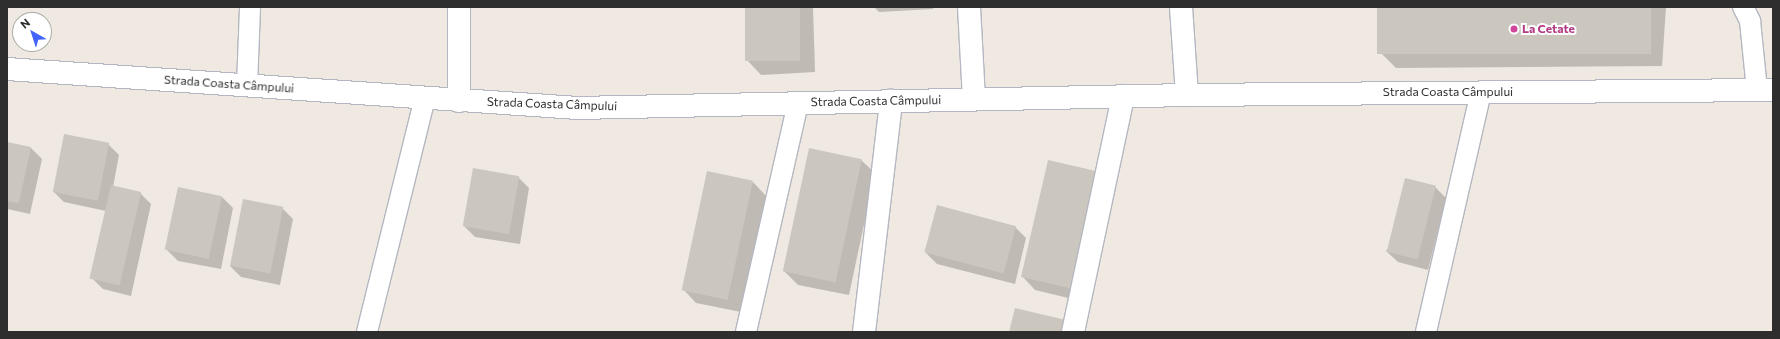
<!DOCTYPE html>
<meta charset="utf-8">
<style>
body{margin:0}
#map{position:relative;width:1780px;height:339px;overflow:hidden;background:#efe9e1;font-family:Commissioner,sans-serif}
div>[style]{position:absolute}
.shadow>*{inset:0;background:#0003}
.building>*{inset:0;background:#cbc7bf;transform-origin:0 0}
.roads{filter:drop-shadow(1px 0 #b4b7c1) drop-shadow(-1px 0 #b4b7c1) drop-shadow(0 1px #b4b7c1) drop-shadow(0 -1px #b4b7c1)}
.lane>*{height:20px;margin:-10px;padding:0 10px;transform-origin:10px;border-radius:10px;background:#fff}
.street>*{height:22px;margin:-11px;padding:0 11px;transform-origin:11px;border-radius:11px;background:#fff}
.secondary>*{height:22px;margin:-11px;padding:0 11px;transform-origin:11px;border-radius:11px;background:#fff}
.dots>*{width:11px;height:11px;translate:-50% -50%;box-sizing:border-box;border:2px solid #fff;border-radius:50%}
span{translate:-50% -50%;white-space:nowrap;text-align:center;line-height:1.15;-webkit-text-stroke:4px #fff;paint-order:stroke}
.hotel-label{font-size:12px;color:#b23c85;font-weight:700}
.left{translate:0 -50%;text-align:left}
.street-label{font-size:12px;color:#2e2e2e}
.frame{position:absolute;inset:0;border:8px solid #2e2e2e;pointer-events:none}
.north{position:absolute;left:12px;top:12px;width:40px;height:40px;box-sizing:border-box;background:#fff;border:1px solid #ababab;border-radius:50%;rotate:321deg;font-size:11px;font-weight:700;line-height:16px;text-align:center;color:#2e2e2e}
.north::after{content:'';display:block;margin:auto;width:14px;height:18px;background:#4264fb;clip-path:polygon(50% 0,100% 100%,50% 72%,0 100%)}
</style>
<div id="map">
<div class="shadow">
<i style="clip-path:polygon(746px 7px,813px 7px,815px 72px,761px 75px,748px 61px)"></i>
<i style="clip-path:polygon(874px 7px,933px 7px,933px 9px,879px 12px)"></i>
<i style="clip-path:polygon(1378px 7px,1666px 7px,1662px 66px,1396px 68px,1381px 53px)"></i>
<i style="clip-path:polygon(7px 143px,31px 148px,42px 159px,30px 214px,7px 209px)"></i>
<i style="clip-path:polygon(108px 144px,119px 155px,113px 187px,140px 193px,151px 204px,131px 296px,103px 289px,92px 278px,106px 211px,64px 202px,53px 191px)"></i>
<i style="clip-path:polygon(861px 160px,875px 173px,849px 295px,798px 285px,784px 271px)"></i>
<i style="clip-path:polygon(1103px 174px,1116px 188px,1089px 303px,1035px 290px,1022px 276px)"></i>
<i style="clip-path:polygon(518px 177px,529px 188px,520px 244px,475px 237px,464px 226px)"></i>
<i style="clip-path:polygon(753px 182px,766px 196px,741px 312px,696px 303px,683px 289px)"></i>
<i style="clip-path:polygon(1435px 187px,1446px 198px,1428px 270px,1398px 262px,1386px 251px)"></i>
<i style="clip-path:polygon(222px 197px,233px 208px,221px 269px,178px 261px,167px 250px)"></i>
<i style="clip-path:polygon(282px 208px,293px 219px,280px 285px,241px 277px,230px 266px)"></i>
<i style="clip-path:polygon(1015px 227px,1026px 238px,1015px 284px,937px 264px,926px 253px)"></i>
</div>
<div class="building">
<i style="left:745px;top:7px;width:55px;height:54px"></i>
<i style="left:1377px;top:7px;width:274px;height:47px"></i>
<i style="left:64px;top:134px;width:46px;height:59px;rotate:11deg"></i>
<i style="clip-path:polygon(7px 142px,31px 147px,19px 203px,7px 201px)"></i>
<i style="left:809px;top:148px;width:54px;height:126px;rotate:12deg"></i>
<i style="left:1048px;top:160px;width:57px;height:120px;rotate:13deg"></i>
<i style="left:473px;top:168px;width:47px;height:59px;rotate:10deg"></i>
<i style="left:707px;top:171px;width:47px;height:122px;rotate:12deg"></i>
<i style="left:1405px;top:178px;width:32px;height:76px;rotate:14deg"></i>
<i style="left:111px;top:185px;width:31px;height:96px;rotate:13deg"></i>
<i style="left:178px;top:187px;width:45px;height:64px;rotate:12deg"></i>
<i style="left:243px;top:199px;width:41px;height:68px;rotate:11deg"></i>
<i style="left:937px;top:205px;width:82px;height:49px;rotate:15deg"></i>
<i style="clip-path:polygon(1015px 308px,1070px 321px,1067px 332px,1009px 332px)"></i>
</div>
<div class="roads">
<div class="lane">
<i style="left:1743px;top:7px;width:16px;rotate:63deg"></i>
<i style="left:1750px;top:21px;width:69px;rotate:84.2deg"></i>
<i style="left:247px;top:86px;width:79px;rotate:-87.8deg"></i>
<i style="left:367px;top:332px;width:241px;rotate:-76.1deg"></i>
<i style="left:746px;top:332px;width:235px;rotate:-77.2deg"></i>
<i style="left:1426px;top:332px;width:246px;rotate:-77.1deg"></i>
</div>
<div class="street">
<i style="left:459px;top:7px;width:94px;rotate:90deg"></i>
<i style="left:969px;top:7px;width:92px;rotate:86.9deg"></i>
<i style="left:1181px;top:7px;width:88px;rotate:86.1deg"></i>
<i style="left:864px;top:332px;width:233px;rotate:-83.3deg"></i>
<i style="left:1073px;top:332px;width:241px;rotate:-78deg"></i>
</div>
<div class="secondary">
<i style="left:7px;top:69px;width:571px;rotate:3.91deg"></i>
<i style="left:577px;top:108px;width:610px;rotate:-1.22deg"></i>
<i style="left:1187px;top:95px;width:586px;rotate:-0.49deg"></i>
</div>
</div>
<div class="dots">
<i style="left:1514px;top:29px;background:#d1479c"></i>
</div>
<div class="hotel-label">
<span class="left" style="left:1522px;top:29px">La Cetate</span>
</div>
<div class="street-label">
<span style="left:229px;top:84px;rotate:4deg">Strada Coasta Câmpului</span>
<span style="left:1448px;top:92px">Strada Coasta Câmpului</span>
<span style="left:876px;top:101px;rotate:-1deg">Strada Coasta Câmpului</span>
<span style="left:552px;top:104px;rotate:2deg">Strada Coasta Câmpului</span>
</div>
<div class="frame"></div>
<div class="north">N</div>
</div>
